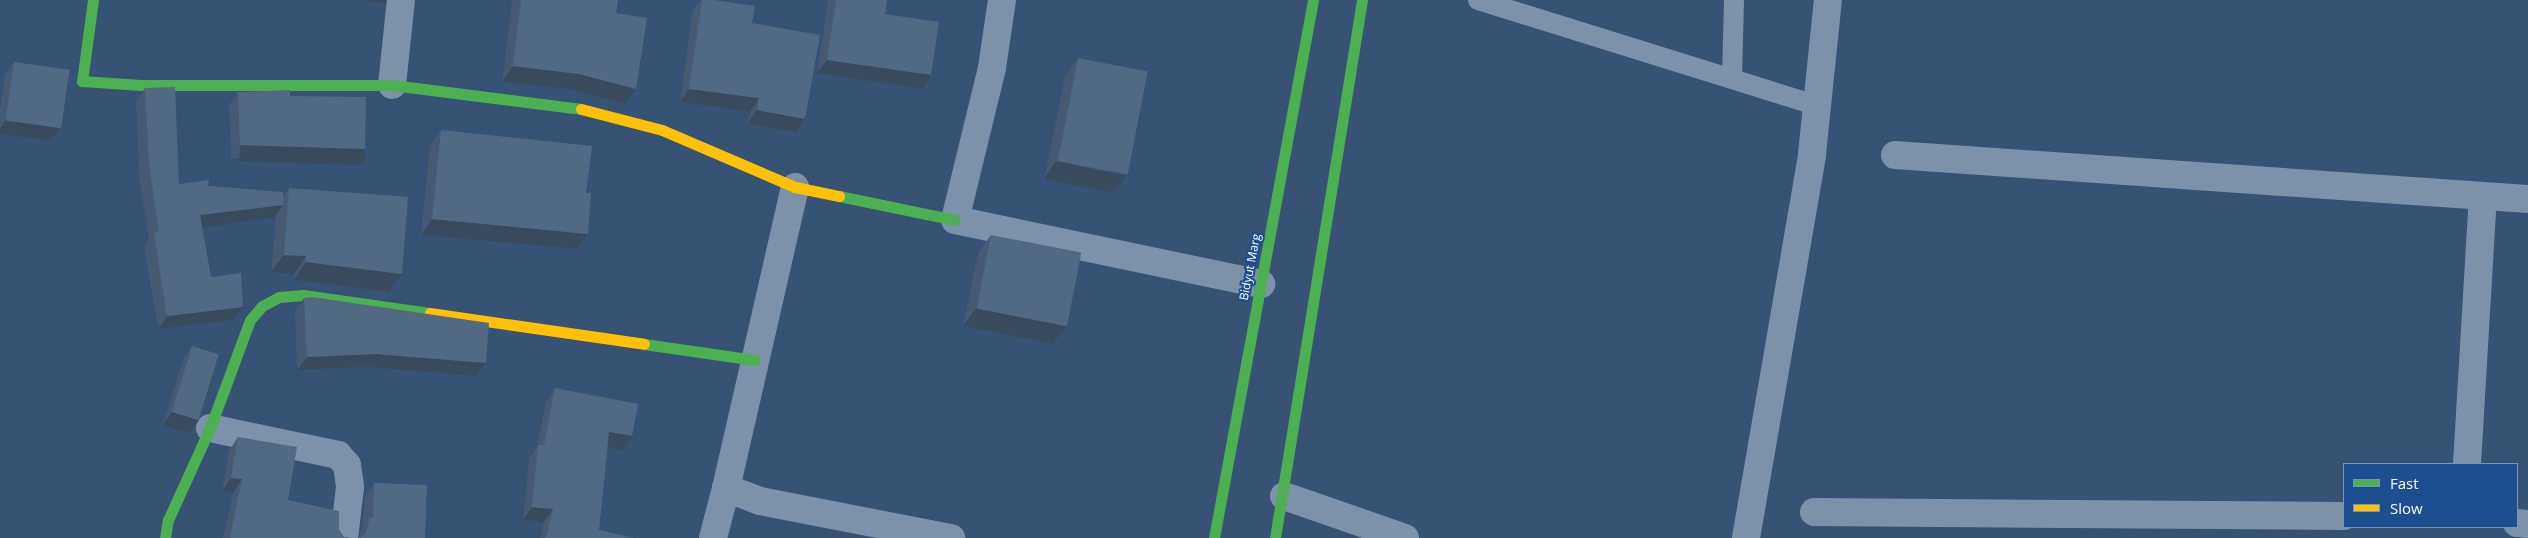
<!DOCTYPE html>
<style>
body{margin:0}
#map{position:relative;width:2528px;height:538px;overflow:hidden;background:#365274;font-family:"Open Sans",sans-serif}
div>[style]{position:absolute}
.lane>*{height:20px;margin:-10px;padding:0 10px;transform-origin:10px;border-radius:10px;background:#7d92a8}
.street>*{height:28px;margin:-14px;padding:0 14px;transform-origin:14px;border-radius:14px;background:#7d92a8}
.fast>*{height:11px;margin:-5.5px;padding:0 5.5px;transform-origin:5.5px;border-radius:5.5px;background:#4caf50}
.slow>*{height:11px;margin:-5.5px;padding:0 5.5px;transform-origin:5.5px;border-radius:5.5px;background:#ffc107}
.wall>*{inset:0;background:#475a72}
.shaded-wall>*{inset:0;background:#394a5c;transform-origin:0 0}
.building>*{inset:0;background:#526984;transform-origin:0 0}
span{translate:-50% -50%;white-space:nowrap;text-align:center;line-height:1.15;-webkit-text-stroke:4px #1b4f8f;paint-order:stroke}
.street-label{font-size:12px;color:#fff}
.legend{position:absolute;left:2343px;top:463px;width:175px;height:65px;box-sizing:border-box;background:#1b4f8f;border:1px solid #7695bc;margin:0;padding:6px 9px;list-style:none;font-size:15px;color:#fff}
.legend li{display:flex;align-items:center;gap:10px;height:25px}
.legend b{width:25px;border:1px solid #7695bc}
</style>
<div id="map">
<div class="lane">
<i style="left:1478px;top:0;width:354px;rotate:17.3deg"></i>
<i style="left:1732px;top:77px;width:77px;rotate:-88.5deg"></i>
</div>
<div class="street">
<i style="left:1002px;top:0;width:69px;rotate:98.4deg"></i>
<i style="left:992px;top:68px;width:156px;rotate:103.7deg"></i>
<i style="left:955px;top:220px;width:313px;rotate:11.8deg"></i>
<i style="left:392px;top:85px;width:85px;rotate:-84deg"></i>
<i style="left:1895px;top:155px;width:635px;rotate:3.98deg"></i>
<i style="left:795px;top:187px;width:309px;rotate:102.9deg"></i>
<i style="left:726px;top:488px;width:36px;rotate:21deg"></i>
<i style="left:760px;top:501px;width:195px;rotate:11deg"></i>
<i style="left:210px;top:428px;width:131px;rotate:11.9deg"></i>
<i style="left:338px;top:455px;width:13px;rotate:48deg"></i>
<i style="left:347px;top:465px;width:22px;rotate:82deg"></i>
<i style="left:350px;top:487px;width:51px;rotate:96.7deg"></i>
<i style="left:2467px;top:464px;width:267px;rotate:-86.6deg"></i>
<i style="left:1284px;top:496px;width:128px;rotate:19.1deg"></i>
<i style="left:1814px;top:512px;width:530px;rotate:0.43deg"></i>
<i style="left:2517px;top:523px;width:11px;rotate:5deg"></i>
<i style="left:713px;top:538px;width:52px;rotate:-75.4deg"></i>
<i style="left:1746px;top:538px;width:390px;rotate:-80.2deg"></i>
<i style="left:1812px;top:154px;width:155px;rotate:-84.1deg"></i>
</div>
<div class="fast">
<i style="left:93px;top:0;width:82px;rotate:97.7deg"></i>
<i style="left:82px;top:81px;width:59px;rotate:3.9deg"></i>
<i style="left:141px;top:85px;width:251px"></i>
<i style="left:392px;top:85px;width:191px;rotate:7.2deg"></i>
<i style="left:839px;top:196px;width:118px;rotate:11.7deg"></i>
<i style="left:644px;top:344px;width:112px;rotate:8.2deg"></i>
<i style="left:165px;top:538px;width:18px;rotate:-81deg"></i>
<i style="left:168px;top:520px;width:101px;rotate:-65.5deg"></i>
<i style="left:210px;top:428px;width:115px;rotate:-69.7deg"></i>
<i style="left:250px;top:320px;width:18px;rotate:-49deg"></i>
<i style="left:262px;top:306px;width:19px;rotate:-28deg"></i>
<i style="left:279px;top:297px;width:24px;rotate:-5deg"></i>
<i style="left:303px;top:295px;width:128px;rotate:8.1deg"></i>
<i style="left:1214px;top:538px;width:547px;rotate:-79.57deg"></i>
<i style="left:1275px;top:538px;width:545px;rotate:-80.81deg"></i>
</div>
<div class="slow">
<i style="left:581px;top:109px;width:84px;rotate:14.5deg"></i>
<i style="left:662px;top:130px;width:145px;rotate:23.2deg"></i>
<i style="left:795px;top:187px;width:45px;rotate:11.6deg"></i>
<i style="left:430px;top:313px;width:216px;rotate:8.2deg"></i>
</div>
<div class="wall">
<i style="clip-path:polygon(512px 0,618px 0,616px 13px,625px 104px,568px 89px,502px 82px)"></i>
<i style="clip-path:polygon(701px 0,714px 0,752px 23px,796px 132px,747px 124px,750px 112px,680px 102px,692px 12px)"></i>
<i style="clip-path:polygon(828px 0,887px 0,885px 14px,922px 89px,817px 73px)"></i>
<i style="clip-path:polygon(1078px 58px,1113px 193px,1044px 179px,1065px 76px)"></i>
<i style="clip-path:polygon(14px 62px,61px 128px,51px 141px,0 134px,0 109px,5px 75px)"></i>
<i style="clip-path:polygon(145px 88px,179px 184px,208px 186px,283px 197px,289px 188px,402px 274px,389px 292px,294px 280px,294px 274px,271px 272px,276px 216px,274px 218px,202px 227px,211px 277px,233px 320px,158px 329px,144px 247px,149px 240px,139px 177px,136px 101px)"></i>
<i style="clip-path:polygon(238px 92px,290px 96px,356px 162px,231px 158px,229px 105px)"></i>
<i style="clip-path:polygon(441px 130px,586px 193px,588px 234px,577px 249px,421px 235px,430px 146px)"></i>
<i style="clip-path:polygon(991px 235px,1066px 326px,1053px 344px,963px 326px,978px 253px)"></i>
<i style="clip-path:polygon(304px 298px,476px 376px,366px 367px,297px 370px,295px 311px)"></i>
<i style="clip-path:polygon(192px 346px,199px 420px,189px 433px,163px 425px,183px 359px)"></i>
<i style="clip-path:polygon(555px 388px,623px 450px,608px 447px,599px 530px,634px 538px,540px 538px,544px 522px,523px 520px,529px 458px,537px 447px,546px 401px)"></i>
<i style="clip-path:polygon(238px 437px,288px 500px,339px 530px,344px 537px,350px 538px,223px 538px,233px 493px,222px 491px,229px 451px)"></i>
<i style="clip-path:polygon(374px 483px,425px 538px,359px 538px,361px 531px,363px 526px,365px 497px)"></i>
</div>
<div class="shaded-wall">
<i style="clip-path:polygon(361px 0,387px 0,385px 3px)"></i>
<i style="clip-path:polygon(827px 60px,931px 75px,922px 89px,817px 73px)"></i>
<i style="clip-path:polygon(513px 66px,579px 74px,636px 89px,625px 104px,568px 89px,502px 82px)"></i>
<i style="clip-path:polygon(689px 89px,759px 98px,750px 112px,680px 102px)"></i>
<i style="clip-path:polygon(757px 110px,805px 119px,796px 132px,747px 124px)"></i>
<i style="clip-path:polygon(6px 120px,61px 128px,51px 141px,0 134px,0 128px)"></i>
<i style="left:240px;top:145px;width:125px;height:16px;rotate:2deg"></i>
<i style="clip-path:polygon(1056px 161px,1126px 176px,1113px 193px,1044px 179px)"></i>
<i style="clip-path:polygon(283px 205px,274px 218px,190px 229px,200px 215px)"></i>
<i style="clip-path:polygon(432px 219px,588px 234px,577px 249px,421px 235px)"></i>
<i style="clip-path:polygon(284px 255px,306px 256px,294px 274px,271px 272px)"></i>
<i style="clip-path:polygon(306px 262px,402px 274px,389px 292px,294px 280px)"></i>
<i style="clip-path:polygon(243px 307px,233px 320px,158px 329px,167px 316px)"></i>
<i style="clip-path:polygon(976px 308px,1066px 326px,1053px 344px,963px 326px)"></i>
<i style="clip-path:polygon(376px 354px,486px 363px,476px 376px,366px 367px,297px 370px,307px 357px)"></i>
<i style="clip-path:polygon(172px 412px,199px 420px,189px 433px,163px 425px)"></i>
<i style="clip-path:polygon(609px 432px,632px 436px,623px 450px,600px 445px)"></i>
<i style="clip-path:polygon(231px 478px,242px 479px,233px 493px,222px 491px)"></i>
<i style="clip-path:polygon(532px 507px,553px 509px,544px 522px,523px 520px)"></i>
</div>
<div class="building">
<i style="clip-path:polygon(521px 0,618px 0,616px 13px,647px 18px,636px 89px,579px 74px,513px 66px)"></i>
<i style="clip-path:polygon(702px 0,714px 0,755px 6px,752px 23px,820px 35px,805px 119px,757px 110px,759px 98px,689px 89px)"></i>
<i style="clip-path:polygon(836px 0,887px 0,885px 14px,939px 22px,931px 75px,827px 60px)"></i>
<i style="left:1078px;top:58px;width:71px;height:105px;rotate:11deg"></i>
<i style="left:14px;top:62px;width:56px;height:59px;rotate:8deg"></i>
<i style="clip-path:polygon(175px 87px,179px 184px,209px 180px,208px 186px,283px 192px,283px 205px,200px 215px,211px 277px,241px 273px,243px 307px,167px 316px,154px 233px,159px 232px,149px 164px,145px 88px)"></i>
<i style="clip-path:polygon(290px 90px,290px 96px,366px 97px,365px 149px,240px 145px,238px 92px)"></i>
<i style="clip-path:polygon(441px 130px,592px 146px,586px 193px,591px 193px,588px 234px,432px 219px)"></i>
<i style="clip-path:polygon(289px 188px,408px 197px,402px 274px,306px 262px,306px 256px,284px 255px)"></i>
<i style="left:991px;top:235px;width:92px;height:75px;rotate:11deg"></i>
<i style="clip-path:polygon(312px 297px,489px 323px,486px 363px,376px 354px,307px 357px,304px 298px)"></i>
<i style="left:192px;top:346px;width:28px;height:69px;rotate:17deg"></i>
<i style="clip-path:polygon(555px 388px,638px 404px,632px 436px,609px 432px,599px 530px,634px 538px,546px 538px,553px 509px,532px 507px,538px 445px,544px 445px)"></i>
<i style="clip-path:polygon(238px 437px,297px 447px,288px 500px,339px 511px,339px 530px,344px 537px,350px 538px,230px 538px,242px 479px,231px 478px)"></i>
<i style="clip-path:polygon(374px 483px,427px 485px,425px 538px,360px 538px,366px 533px,370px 517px,373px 518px)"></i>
</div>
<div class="street-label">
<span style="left:1250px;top:267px;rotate:-79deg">Bidyut Marg</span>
</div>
<ul class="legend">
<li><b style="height:6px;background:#4caf50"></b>Fast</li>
<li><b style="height:6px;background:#ffc107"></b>Slow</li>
</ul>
</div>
